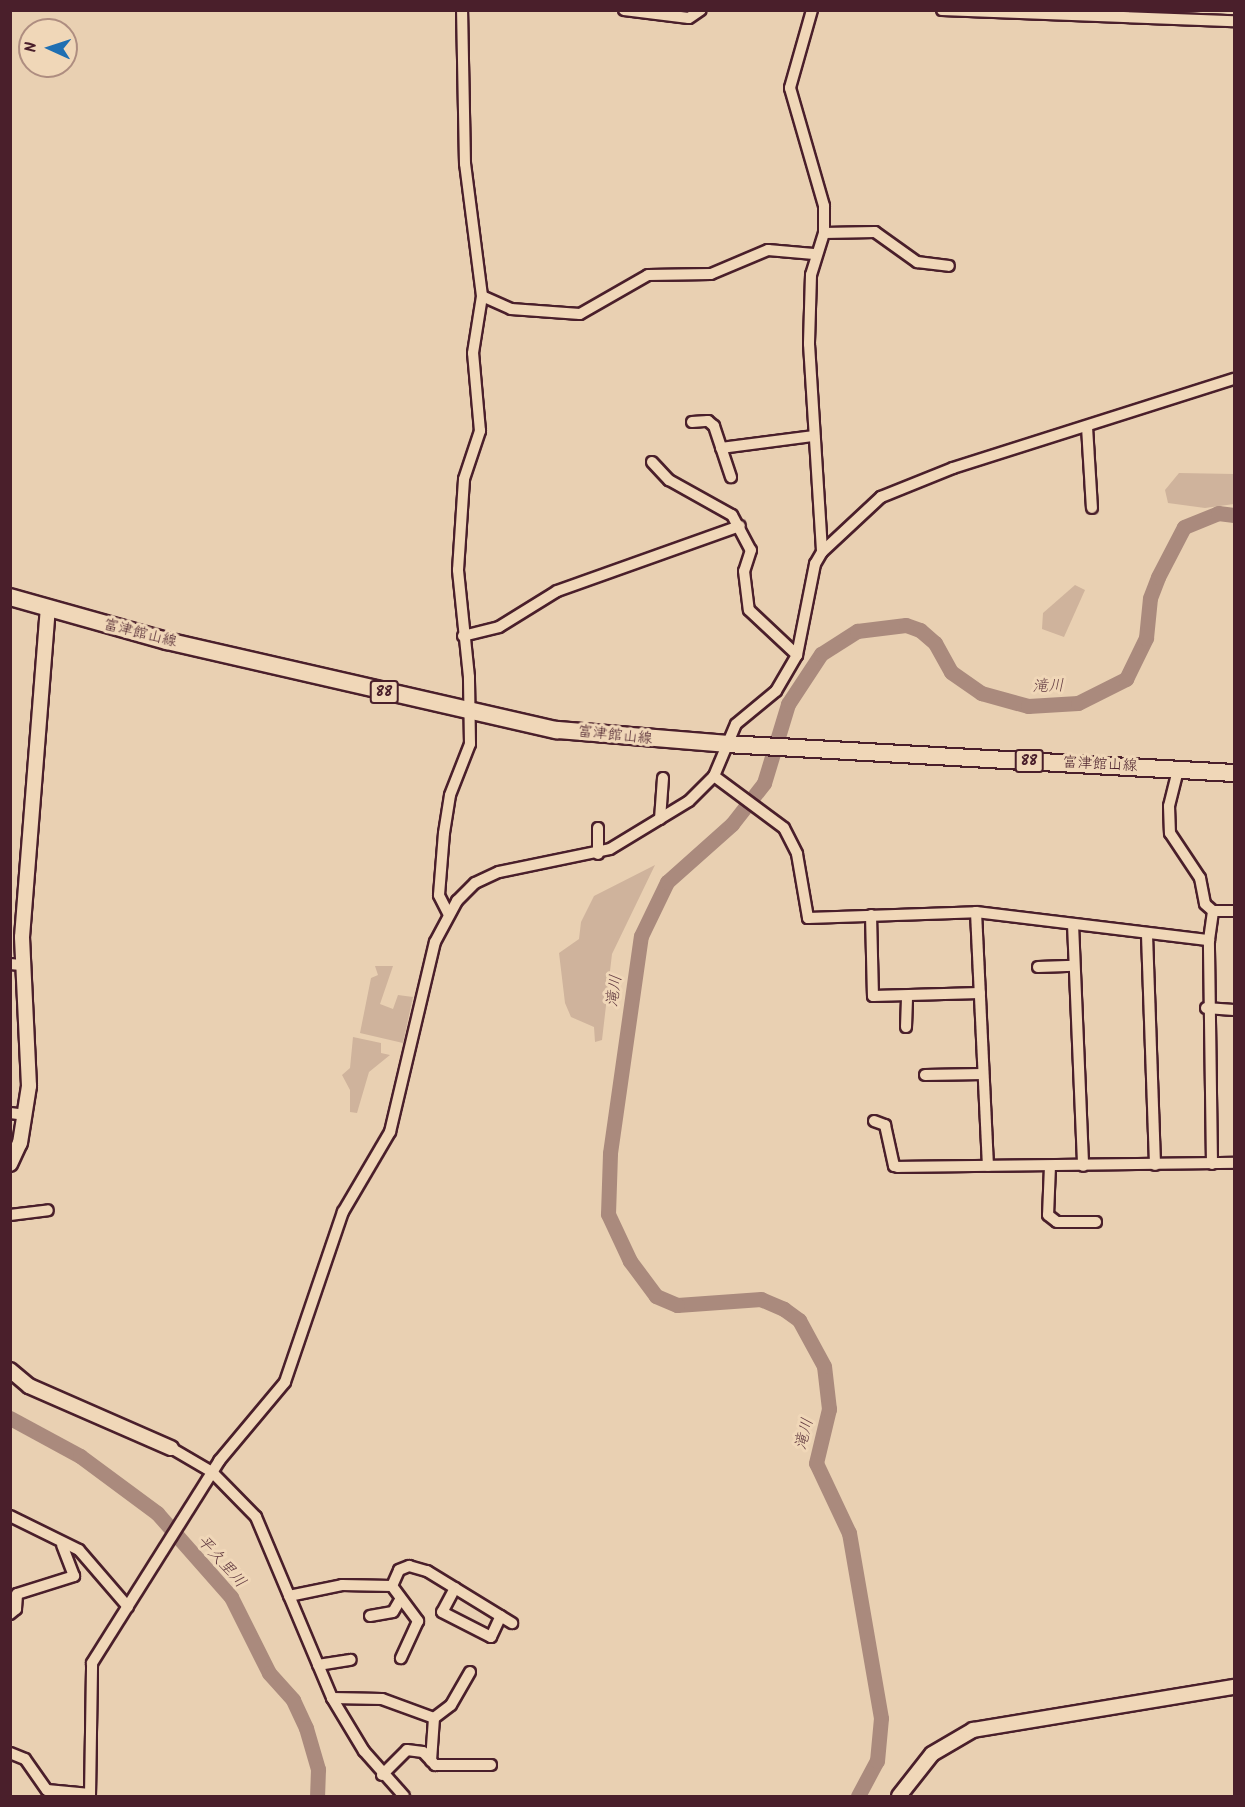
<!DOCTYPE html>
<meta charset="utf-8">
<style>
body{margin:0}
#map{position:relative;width:1245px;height:1807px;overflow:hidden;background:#e9d0b2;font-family:Kalam,"Klee One",sans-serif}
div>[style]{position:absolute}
.green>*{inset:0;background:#cfb39c}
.river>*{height:15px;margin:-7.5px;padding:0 7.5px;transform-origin:7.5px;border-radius:7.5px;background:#aa8a7d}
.roads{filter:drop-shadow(2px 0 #4a1f2b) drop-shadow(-2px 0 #4a1f2b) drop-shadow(0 2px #4a1f2b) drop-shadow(0 -2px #4a1f2b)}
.street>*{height:10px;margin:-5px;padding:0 5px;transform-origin:5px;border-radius:5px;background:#f0d7b8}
.secondary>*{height:14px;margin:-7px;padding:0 7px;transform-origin:7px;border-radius:7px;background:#f0d7b8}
.primary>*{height:16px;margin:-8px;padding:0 8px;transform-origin:8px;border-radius:8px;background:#f0d7b8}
span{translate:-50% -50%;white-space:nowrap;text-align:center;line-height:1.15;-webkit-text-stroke:6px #f0d7b8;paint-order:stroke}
.shield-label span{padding:2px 4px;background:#f0d7b8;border:2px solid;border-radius:4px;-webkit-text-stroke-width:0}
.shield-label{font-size:14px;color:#4a1f2b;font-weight:700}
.street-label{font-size:15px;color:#4a1f2b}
.water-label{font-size:16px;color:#623a40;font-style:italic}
.frame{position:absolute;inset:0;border:12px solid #4a1f2b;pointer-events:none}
.north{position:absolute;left:18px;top:18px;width:60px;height:60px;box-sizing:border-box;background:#f0d7b8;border:2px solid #ae8d80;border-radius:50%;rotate:273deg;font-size:16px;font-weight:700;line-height:24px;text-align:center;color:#4a1f2b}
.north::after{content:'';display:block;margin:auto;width:21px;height:27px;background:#1f6fb2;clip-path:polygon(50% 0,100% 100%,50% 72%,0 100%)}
</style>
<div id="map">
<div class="green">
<i style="clip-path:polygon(1179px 473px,1234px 474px,1234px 504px,1205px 508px,1168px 503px,1165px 490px)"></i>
<i style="clip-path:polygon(1075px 585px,1085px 590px,1064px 637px,1042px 629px,1043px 613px)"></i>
<i style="clip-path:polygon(655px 865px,612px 954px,602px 1040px,595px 1042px,594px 1027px,571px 1017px,565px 1003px,559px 953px,579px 939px,581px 922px,594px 896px)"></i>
<i style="clip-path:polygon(375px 966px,393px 966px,380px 1004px,393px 1009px,398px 995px,413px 997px,403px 1043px,360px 1033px,371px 978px,378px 975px)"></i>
<i style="clip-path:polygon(353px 1037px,381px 1043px,381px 1053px,390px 1055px,369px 1072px,357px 1113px,350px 1112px,350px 1090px,342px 1075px,350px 1068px)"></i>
</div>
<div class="river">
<i style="left:10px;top:1418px;width:80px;rotate:28.5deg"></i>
<i style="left:80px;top:1456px;width:96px;rotate:36.5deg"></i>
<i style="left:157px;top:1513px;width:112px;rotate:48.6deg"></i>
<i style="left:231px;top:1597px;width:85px;rotate:63.4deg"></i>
<i style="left:269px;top:1673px;width:36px;rotate:48deg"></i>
<i style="left:293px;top:1700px;width:31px;rotate:65deg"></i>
<i style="left:306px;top:1728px;width:43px;rotate:73.7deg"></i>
<i style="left:318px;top:1769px;width:27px;rotate:92deg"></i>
<i style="left:858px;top:1796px;width:40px;rotate:-62deg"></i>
<i style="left:877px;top:1761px;width:43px;rotate:-84.7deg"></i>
<i style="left:881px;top:1718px;width:188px;rotate:-99.8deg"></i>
<i style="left:849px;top:1533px;width:77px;rotate:-115.2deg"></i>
<i style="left:816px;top:1463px;width:56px;rotate:-76.5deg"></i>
<i style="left:829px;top:1409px;width:43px;rotate:-96.6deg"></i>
<i style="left:824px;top:1366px;width:52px;rotate:-118.5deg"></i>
<i style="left:799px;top:1320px;width:19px;rotate:-144deg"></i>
<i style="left:784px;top:1309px;width:25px;rotate:-157deg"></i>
<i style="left:761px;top:1299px;width:84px;rotate:175.9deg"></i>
<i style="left:677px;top:1305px;width:23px;rotate:-157deg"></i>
<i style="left:656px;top:1296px;width:44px;rotate:-126.6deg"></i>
<i style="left:630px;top:1261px;width:52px;rotate:-115.1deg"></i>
<i style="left:608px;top:1214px;width:61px;rotate:-88.1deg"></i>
<i style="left:610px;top:1153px;width:219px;rotate:-81.9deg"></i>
<i style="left:641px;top:936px;width:60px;rotate:-64.3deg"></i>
<i style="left:667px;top:882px;width:87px;rotate:-41.7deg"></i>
<i style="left:732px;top:824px;width:52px;rotate:-52deg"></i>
<i style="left:764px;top:783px;width:83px;rotate:-73.1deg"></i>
<i style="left:788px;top:704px;width:60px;rotate:-56.6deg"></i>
<i style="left:821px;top:654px;width:43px;rotate:-32.6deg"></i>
<i style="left:857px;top:631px;width:49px;rotate:-7deg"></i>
<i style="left:906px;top:625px;width:15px;rotate:20deg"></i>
<i style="left:920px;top:630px;width:20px;rotate:41deg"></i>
<i style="left:935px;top:643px;width:33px;rotate:61deg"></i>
<i style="left:951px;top:672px;width:37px;rotate:35deg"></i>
<i style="left:981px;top:693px;width:49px;rotate:15.5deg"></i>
<i style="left:1028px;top:706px;width:50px;rotate:-3.4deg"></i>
<i style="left:1078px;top:703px;width:54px;rotate:-26.6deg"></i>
<i style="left:1126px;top:679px;width:46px;rotate:-64deg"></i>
<i style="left:1146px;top:638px;width:40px;rotate:-84.3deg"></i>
<i style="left:1150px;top:598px;width:22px;rotate:-69deg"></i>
<i style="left:1158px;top:577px;width:56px;rotate:-62.5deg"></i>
<i style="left:1184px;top:527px;width:37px;rotate:-22deg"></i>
<i style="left:1218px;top:513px;width:16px;rotate:7deg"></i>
</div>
<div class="roads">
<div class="street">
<i style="left:624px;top:10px;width:65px;rotate:7deg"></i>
<i style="left:689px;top:18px;width:14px;rotate:-34deg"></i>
<i style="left:812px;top:10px;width:81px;rotate:105.8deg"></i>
<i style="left:790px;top:88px;width:123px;rotate:73.9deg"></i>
<i style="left:824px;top:206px;width:27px;rotate:90deg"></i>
<i style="left:824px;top:233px;width:44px;rotate:107.2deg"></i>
<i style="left:811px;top:275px;width:69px;rotate:91.7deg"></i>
<i style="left:809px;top:344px;width:208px;rotate:86.4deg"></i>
<i style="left:942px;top:10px;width:292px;rotate:2.2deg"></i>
<i style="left:824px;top:233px;width:51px;rotate:-1.1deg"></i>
<i style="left:875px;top:232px;width:52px;rotate:35.5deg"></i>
<i style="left:917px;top:262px;width:32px;rotate:7deg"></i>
<i style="left:482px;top:296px;width:32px;rotate:24deg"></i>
<i style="left:511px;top:309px;width:69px;rotate:4.1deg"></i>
<i style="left:580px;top:314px;width:78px;rotate:-29.8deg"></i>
<i style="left:648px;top:275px;width:63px;rotate:-0.9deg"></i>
<i style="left:711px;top:274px;width:62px;rotate:-22.8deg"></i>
<i style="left:768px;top:250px;width:46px;rotate:5deg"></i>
<i style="left:692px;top:422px;width:16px;rotate:-4deg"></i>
<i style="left:708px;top:421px;width:8px;rotate:40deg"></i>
<i style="left:714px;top:426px;width:54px;rotate:71.6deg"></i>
<i style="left:1087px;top:427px;width:81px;rotate:86.5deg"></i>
<i style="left:721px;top:448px;width:94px;rotate:-7.4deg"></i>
<i style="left:652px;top:462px;width:25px;rotate:47deg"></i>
<i style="left:669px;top:480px;width:72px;rotate:29.1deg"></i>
<i style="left:732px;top:515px;width:40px;rotate:62deg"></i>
<i style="left:751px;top:550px;width:22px;rotate:108deg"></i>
<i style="left:744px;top:571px;width:39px;rotate:83deg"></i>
<i style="left:749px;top:610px;width:66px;rotate:43.2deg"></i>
<i style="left:463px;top:636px;width:37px;rotate:-14deg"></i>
<i style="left:499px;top:627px;width:68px;rotate:-31.8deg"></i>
<i style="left:557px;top:591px;width:194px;rotate:-19.6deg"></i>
<i style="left:1178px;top:770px;width:37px;rotate:104deg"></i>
<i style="left:1169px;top:806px;width:27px;rotate:88deg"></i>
<i style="left:1170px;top:833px;width:54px;rotate:56.3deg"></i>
<i style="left:1200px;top:878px;width:26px;rotate:79deg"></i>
<i style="left:1205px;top:904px;width:11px;rotate:41deg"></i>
<i style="left:714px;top:776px;width:87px;rotate:36.6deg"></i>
<i style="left:784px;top:828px;width:29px;rotate:63deg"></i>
<i style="left:797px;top:854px;width:65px;rotate:80.2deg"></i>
<i style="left:808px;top:918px;width:168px;rotate:-2deg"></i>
<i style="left:976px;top:912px;width:235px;rotate:6.9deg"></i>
<i style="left:660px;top:819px;width:41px;rotate:-85.8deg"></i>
<i style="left:598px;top:854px;width:26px;rotate:-90deg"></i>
<i style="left:976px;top:912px;width:254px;rotate:87.3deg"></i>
<i style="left:448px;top:913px;width:20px;rotate:-117deg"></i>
<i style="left:439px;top:895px;width:62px;rotate:-85.4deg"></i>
<i style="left:444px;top:833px;width:38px;rotate:-81deg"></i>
<i style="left:450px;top:795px;width:55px;rotate:-68.6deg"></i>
<i style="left:470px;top:744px;width:67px;rotate:-90.9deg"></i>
<i style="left:469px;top:677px;width:108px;rotate:-95.9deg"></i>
<i style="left:458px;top:570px;width:91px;rotate:-86.2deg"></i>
<i style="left:464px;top:479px;width:51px;rotate:-71.6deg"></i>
<i style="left:480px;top:431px;width:78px;rotate:-95.1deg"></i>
<i style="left:473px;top:353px;width:58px;rotate:-81deg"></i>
<i style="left:482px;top:296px;width:133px;rotate:-97.3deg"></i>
<i style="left:465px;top:164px;width:154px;rotate:-91.1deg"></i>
<i style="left:871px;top:915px;width:81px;rotate:88.6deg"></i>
<i style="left:873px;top:996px;width:107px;rotate:-1.6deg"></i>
<i style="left:1073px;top:924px;width:242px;rotate:87.6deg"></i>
<i style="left:1147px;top:935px;width:230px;rotate:88deg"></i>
<i style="left:10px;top:964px;width:11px;rotate:5deg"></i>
<i style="left:1038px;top:967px;width:36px;rotate:-2deg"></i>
<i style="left:1206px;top:1008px;width:28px;rotate:4deg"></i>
<i style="left:906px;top:1027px;width:30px;rotate:-88deg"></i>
<i style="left:925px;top:1075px;width:58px;rotate:-1deg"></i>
<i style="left:10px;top:1113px;width:16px;rotate:7deg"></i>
<i style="left:874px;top:1121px;width:12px;rotate:20deg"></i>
<i style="left:885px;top:1125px;width:42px;rotate:77.6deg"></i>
<i style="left:894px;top:1166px;width:4px;rotate:14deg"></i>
<i style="left:898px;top:1167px;width:336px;rotate:-0.7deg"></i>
<i style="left:1212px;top:1164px;width:224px;rotate:-90.8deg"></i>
<i style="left:1209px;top:940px;width:29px;rotate:-82deg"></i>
<i style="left:1213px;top:911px;width:21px"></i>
<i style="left:1050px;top:1166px;width:49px;rotate:92.3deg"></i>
<i style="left:1048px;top:1215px;width:11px;rotate:38deg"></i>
<i style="left:1057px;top:1222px;width:39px"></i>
<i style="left:10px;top:1215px;width:38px;rotate:-7deg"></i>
<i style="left:171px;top:1448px;width:48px;rotate:30.3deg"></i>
<i style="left:212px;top:1472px;width:63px;rotate:45.6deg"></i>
<i style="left:256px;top:1517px;width:196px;rotate:67.2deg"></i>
<i style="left:332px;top:1698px;width:62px;rotate:58.9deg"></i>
<i style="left:364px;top:1751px;width:60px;rotate:48.4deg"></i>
<i style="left:10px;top:1516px;width:77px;rotate:26.2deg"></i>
<i style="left:79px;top:1550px;width:75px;rotate:49.3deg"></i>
<i style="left:392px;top:1586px;width:44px;rotate:53.4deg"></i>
<i style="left:418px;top:1621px;width:41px;rotate:114.7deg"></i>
<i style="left:455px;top:1588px;width:27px;rotate:118deg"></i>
<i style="left:442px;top:1612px;width:55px;rotate:27deg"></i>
<i style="left:491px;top:1637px;width:23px;rotate:-65deg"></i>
<i style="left:289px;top:1596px;width:54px;rotate:-11.7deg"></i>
<i style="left:342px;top:1585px;width:50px;rotate:1.1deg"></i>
<i style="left:392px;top:1586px;width:17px;rotate:-66deg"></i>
<i style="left:399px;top:1570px;width:11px;rotate:-22deg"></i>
<i style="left:409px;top:1566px;width:19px;rotate:16deg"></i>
<i style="left:427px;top:1571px;width:100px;rotate:31.5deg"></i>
<i style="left:10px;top:1614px;width:8px;rotate:-40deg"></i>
<i style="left:16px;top:1609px;width:15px;rotate:-86deg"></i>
<i style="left:17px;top:1594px;width:60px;rotate:-17.5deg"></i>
<i style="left:74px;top:1576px;width:33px;rotate:-111deg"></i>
<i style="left:370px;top:1616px;width:23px;rotate:-10deg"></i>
<i style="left:393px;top:1612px;width:14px;rotate:-60deg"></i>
<i style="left:318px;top:1665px;width:33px;rotate:-9deg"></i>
<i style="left:332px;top:1698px;width:50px;rotate:1.1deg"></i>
<i style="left:382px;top:1699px;width:55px;rotate:20.1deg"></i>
<i style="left:10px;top:1753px;width:16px;rotate:22deg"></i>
<i style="left:25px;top:1759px;width:38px;rotate:55deg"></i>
<i style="left:47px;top:1790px;width:43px;rotate:5.3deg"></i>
<i style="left:431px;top:1761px;width:43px;rotate:-86deg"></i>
<i style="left:434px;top:1718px;width:21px;rotate:-37deg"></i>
<i style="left:451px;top:1705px;width:38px;rotate:-60deg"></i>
<i style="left:382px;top:1775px;width:35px;rotate:-45deg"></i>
<i style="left:407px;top:1750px;width:16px;rotate:7deg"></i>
<i style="left:423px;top:1752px;width:18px;rotate:47deg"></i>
<i style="left:435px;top:1765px;width:56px"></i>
<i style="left:90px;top:1796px;width:133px;rotate:-89.1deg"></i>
<i style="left:92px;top:1663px;width:239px;rotate:-57.8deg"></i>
<i style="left:219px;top:1461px;width:103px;rotate:-50.1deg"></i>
<i style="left:285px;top:1382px;width:180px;rotate:-71.2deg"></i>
<i style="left:343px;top:1212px;width:93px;rotate:-59.6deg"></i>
<i style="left:390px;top:1132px;width:195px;rotate:-76.7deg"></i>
<i style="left:435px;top:942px;width:47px;rotate:-61.8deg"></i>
<i style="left:457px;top:901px;width:25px;rotate:-45deg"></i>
<i style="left:475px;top:883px;width:26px;rotate:-25deg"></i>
<i style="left:499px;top:872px;width:113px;rotate:-11.7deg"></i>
<i style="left:610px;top:849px;width:92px;rotate:-31.3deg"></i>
<i style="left:689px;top:801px;width:35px;rotate:-45deg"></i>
<i style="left:714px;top:776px;width:56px;rotate:-67.1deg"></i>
<i style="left:736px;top:724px;width:52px;rotate:-39.5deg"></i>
<i style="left:776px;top:691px;width:42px;rotate:-59.7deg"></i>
<i style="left:797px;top:655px;width:93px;rotate:-78.8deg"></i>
<i style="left:815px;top:564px;width:14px;rotate:-60deg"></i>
<i style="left:822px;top:552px;width:81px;rotate:-43deg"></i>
<i style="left:881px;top:497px;width:78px;rotate:-21.9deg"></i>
<i style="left:953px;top:468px;width:295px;rotate:-17.6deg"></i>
</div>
<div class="secondary">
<i style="left:10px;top:1164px;width:23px;rotate:-65deg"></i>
<i style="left:20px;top:1143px;width:58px;rotate:-81deg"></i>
<i style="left:29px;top:1086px;width:149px;rotate:-92.7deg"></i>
<i style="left:22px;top:937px;width:328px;rotate:-85.5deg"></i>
<i style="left:10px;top:1370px;width:25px;rotate:40deg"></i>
<i style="left:29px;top:1386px;width:155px;rotate:23.6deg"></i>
<i style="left:899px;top:1796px;width:53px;rotate:-51.8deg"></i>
<i style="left:932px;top:1754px;width:48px;rotate:-30.3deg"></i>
<i style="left:973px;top:1730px;width:265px;rotate:-9.4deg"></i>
</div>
<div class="primary">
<i style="left:10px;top:597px;width:163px;rotate:15.7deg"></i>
<i style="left:167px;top:641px;width:400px;rotate:12.9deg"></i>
<i style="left:557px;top:730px;width:170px;rotate:4.7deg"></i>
<i style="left:726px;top:744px;width:509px;rotate:3.27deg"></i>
</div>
</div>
<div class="shield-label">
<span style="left:384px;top:692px">88</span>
<span style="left:1029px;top:761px">88</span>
</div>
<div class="street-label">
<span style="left:140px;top:634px;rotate:14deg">富津館山線</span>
<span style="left:615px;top:736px;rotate:6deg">富津館山線</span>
<span style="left:1100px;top:765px;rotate:3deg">富津館山線</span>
</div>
<div class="water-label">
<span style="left:1048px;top:687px;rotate:-2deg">滝川</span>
<span style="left:615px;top:991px;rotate:-82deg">滝川</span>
<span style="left:805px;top:1434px;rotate:-76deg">滝川</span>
<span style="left:221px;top:1562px;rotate:48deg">平久里川</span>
</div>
<div class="frame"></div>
<div class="north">N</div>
</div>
